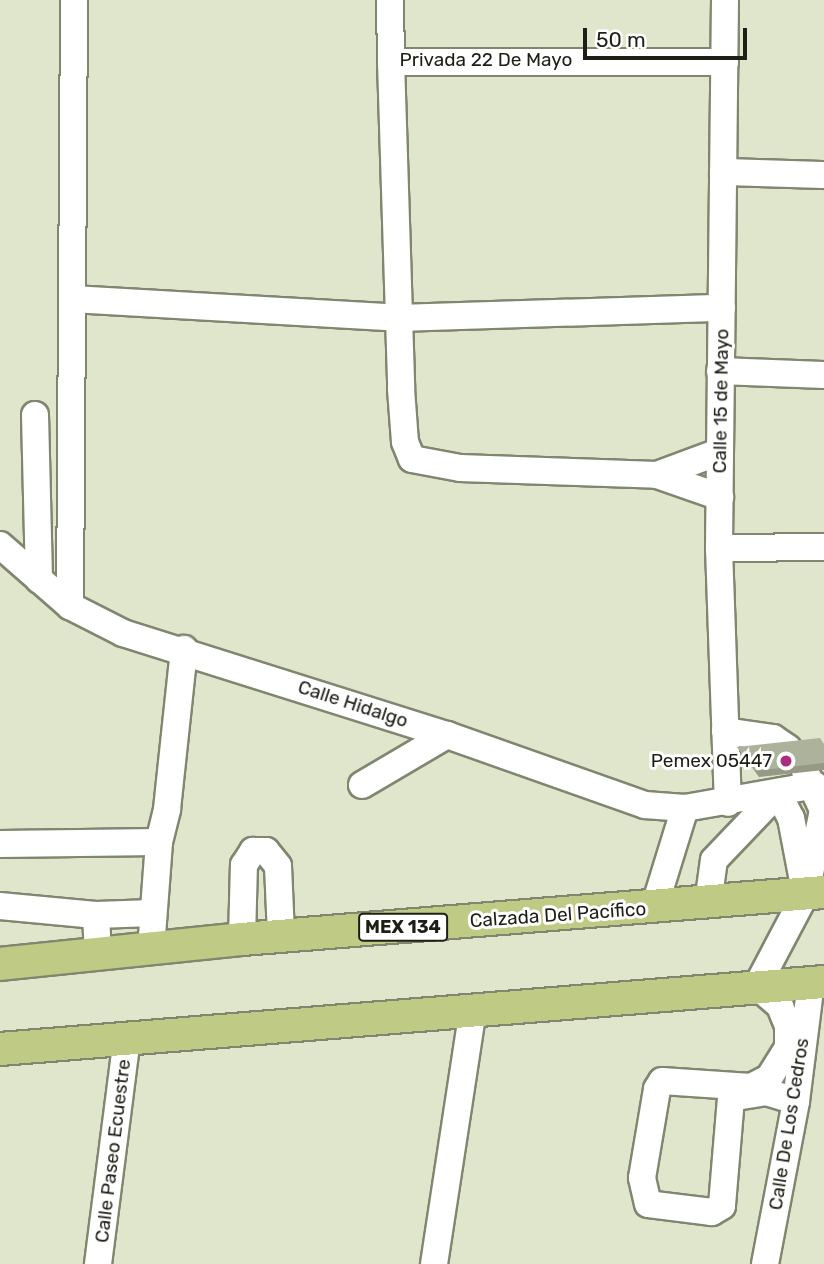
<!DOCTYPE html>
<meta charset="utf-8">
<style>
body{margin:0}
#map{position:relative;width:824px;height:1264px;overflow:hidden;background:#dfe6cc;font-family:Rubik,sans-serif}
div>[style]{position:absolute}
.roads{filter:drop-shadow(2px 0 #80866f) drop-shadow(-2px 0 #80866f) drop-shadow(0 2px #80866f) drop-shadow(0 -2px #80866f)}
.minor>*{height:26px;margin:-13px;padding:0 13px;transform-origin:13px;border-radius:13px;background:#fff}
.major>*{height:32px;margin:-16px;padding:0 16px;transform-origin:16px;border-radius:16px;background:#bfcb84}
.wall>*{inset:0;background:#959a85}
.building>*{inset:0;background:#adb39b}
.dots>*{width:19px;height:19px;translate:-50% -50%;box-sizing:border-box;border:4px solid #fff;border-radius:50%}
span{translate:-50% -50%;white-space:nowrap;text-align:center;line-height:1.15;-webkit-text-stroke:6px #fff;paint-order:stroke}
.shield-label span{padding:2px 5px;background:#fff;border:2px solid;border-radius:5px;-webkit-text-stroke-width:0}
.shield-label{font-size:18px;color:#1d1f16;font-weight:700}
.street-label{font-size:19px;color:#1d1f16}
.poi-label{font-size:19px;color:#1d1f16}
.right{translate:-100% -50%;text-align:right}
.scale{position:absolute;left:583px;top:28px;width:164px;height:32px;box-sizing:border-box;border:4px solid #1d1f16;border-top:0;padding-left:9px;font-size:21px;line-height:24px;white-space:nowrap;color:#1d1f16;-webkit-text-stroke:5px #fff;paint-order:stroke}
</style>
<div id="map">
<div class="roads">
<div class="minor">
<i style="left:390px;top:0;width:62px;rotate:89.1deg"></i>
<i style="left:391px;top:62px;width:334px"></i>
<i style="left:725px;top:0;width:548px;rotate:90.63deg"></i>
<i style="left:719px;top:548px;width:255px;rotate:88deg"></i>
<i style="left:391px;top:62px;width:327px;rotate:88.2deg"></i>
<i style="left:401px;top:389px;width:53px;rotate:85.7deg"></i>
<i style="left:405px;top:442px;width:18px;rotate:68deg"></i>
<i style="left:412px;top:459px;width:49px;rotate:10.6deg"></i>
<i style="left:460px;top:468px;width:197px;rotate:2deg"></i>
<i style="left:657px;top:475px;width:67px;rotate:19.2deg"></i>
<i style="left:723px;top:172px;width:101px;rotate:1.7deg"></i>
<i style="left:72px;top:299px;width:327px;rotate:3.3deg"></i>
<i style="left:398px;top:318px;width:324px;rotate:-1.8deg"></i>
<i style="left:720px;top:371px;width:104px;rotate:2.2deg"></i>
<i style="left:35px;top:415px;width:165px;rotate:88.6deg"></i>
<i style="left:657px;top:475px;width:66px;rotate:-20.4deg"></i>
<i style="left:0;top:545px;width:93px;rotate:41.1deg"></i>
<i style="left:70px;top:606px;width:59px;rotate:27deg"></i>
<i style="left:123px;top:633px;width:340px;rotate:17.5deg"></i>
<i style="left:447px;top:735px;width:210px;rotate:19.5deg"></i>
<i style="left:645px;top:805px;width:40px;rotate:4.3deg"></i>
<i style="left:685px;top:808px;width:132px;rotate:-10deg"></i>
<i style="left:719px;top:548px;width:105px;rotate:-0.5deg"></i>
<i style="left:70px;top:606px;width:606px;rotate:-89.62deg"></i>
<i style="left:725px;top:731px;width:49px;rotate:8.3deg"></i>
<i style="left:773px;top:738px;width:18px;rotate:34deg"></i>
<i style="left:362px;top:785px;width:99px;rotate:-30.5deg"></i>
<i style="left:0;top:844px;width:159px;rotate:-0.7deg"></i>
<i style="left:159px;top:842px;width:34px;rotate:-76deg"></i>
<i style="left:167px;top:809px;width:161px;rotate:-83.9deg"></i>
<i style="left:708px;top:903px;width:43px;rotate:-82.1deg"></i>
<i style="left:714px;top:860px;width:93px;rotate:-46.3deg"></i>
<i style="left:778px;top:793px;width:28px;rotate:63deg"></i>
<i style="left:791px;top:818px;width:64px;rotate:79.2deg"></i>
<i style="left:0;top:906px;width:96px;rotate:5.4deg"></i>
<i style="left:96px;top:915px;width:40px;rotate:87.1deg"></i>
<i style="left:654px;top:908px;width:105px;rotate:-72.8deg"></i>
<i style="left:96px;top:915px;width:57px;rotate:-2deg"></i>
<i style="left:242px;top:939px;width:74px;rotate:-88.5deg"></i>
<i style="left:244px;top:865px;width:17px;rotate:-57deg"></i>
<i style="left:253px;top:851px;width:13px"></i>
<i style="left:266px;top:851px;width:19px;rotate:51deg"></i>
<i style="left:278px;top:866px;width:70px;rotate:87.5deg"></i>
<i style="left:151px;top:949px;width:107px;rotate:-85.7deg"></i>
<i style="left:796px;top:1101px;width:30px;rotate:-163deg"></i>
<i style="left:767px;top:1092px;width:36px;rotate:171deg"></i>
<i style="left:731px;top:1098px;width:108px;rotate:94.8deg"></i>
<i style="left:722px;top:1206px;width:12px;rotate:149deg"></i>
<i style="left:712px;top:1212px;width:64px;rotate:-172.9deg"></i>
<i style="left:648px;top:1204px;width:27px;rotate:-103deg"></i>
<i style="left:642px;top:1178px;width:90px;rotate:-80.4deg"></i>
<i style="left:657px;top:1089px;width:9px;rotate:-58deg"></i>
<i style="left:662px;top:1081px;width:89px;rotate:3.9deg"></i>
<i style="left:751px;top:1087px;width:20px;rotate:-27deg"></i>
<i style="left:769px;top:1078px;width:36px;rotate:-58deg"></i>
<i style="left:788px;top:1047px;width:21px;rotate:-90deg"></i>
<i style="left:788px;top:1026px;width:22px;rotate:-112deg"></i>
<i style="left:780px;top:1006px;width:30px;rotate:-139deg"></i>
<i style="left:757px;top:986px;width:105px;rotate:-62.2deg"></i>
<i style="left:806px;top:893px;width:85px;rotate:-78.4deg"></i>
<i style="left:823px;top:810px;width:43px;rotate:-114.8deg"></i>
<i style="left:98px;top:1264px;width:227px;rotate:-82.7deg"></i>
<i style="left:434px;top:1264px;width:257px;rotate:-81.3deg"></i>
<i style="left:765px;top:1264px;width:166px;rotate:-79.2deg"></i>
<i style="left:796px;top:1101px;width:119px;rotate:-82.8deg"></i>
</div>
<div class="major">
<i style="left:0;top:964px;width:243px;rotate:-5.9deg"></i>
<i style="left:242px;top:939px;width:584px;rotate:-4.62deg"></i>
<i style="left:0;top:1049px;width:827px;rotate:-4.65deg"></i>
</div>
</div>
<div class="wall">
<i style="clip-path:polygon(824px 744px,824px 770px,759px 777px,737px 747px)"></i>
</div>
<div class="building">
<i style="clip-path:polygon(820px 738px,824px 744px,824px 763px,755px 771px,737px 747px)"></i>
</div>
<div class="dots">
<i style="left:786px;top:761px;background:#ac2d7b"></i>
</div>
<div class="shield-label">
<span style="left:403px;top:927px">MEX 134</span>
</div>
<div class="street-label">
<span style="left:486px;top:60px">Privada 22 De Mayo</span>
<span style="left:721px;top:401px;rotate:-89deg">Calle 15 de Mayo</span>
<span style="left:353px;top:704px;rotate:18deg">Calle Hidalgo</span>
<span style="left:558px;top:915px;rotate:-4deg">Calzada Del Pacífico</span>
<span style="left:789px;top:1124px;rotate:-81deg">Calle De Los Cedros</span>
<span style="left:113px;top:1151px;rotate:-83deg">Calle Paseo Ecuestre</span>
</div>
<div class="poi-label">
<span class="right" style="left:772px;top:761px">Pemex 05447</span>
</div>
<div class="scale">50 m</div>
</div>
